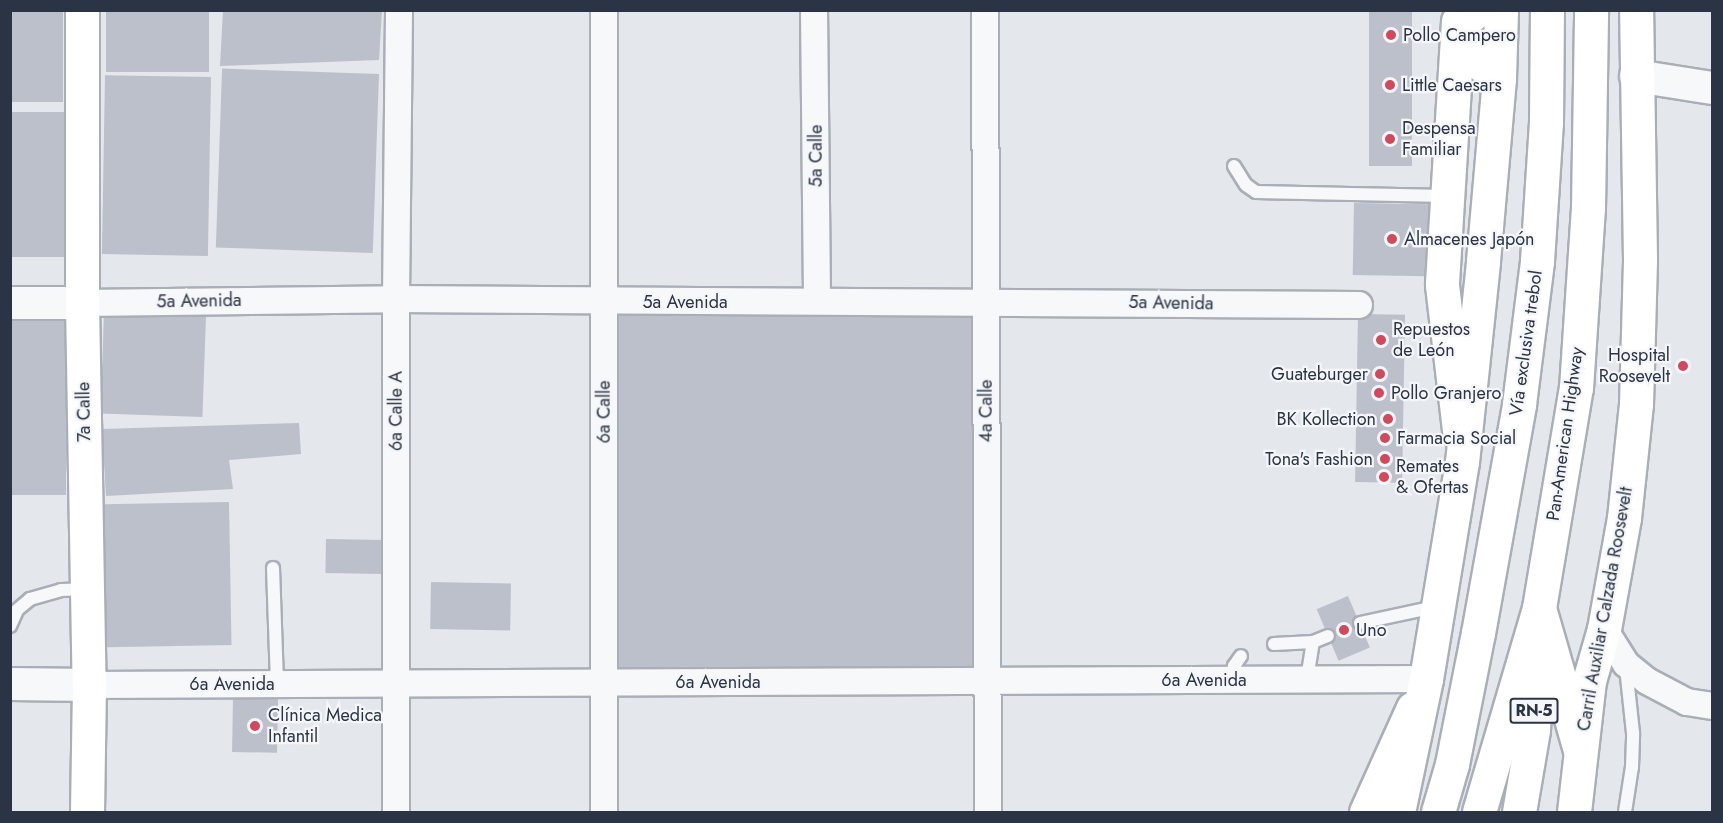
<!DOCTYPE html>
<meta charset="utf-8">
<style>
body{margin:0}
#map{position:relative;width:1723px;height:823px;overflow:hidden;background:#e4e7ec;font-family:Jost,sans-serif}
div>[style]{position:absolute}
.building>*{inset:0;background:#bbc0ca;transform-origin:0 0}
.roads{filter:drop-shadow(2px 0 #a9aeb7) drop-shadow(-2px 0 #a9aeb7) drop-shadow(0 2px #a9aeb7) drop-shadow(0 -2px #a9aeb7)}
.service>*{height:12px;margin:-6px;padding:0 6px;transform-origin:6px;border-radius:6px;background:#f7f8fa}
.minor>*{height:26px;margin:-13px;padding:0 13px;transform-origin:13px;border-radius:13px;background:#f7f8fa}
.tertiary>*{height:32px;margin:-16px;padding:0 16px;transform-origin:16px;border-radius:16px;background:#f7f8fa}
.secondary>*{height:33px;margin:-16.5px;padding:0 16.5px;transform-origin:16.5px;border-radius:16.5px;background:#fff}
.primary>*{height:33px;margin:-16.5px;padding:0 16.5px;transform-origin:16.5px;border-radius:16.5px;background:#fff}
.trunk>*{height:33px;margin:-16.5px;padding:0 16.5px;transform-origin:16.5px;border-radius:16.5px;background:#fff}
.dots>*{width:16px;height:16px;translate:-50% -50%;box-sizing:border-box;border:3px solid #f4f6f9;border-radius:50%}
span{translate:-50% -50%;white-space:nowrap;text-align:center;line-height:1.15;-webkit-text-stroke:4.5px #f4f6f9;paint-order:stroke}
.shield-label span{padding:2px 4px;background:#f4f6f9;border:2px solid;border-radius:4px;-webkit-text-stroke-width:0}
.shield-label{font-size:16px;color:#2b3445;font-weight:700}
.poi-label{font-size:18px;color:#2b3445}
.left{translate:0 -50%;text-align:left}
.right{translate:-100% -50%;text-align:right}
.street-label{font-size:18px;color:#2b3445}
.frame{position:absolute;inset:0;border:12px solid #2b3445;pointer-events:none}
</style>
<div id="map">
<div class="building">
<i style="left:10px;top:10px;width:53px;height:92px"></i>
<i style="left:106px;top:10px;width:103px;height:62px"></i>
<i style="clip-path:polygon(223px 10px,382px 10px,379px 60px,220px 66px)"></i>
<i style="left:1369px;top:10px;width:43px;height:156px"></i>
<i style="left:379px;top:74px;width:179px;height:157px;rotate:92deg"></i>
<i style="left:211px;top:77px;width:179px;height:106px;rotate:91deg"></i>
<i style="left:64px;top:112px;width:145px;height:54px;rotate:90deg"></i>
<i style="left:1354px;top:203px;width:76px;height:72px;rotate:1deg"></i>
<i style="left:66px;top:312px;width:183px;height:56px;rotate:90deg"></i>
<i style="left:1358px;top:314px;width:47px;height:168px;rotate:1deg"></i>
<i style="left:206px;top:315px;width:102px;height:102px;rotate:92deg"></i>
<i style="left:974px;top:316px;width:354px;height:355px;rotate:90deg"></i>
<i style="clip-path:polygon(299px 423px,301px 454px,229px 460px,233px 489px,106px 496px,102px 429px)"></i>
<i style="left:229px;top:502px;width:143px;height:125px;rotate:89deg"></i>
<i style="left:326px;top:539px;width:58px;height:34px;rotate:1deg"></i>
<i style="left:431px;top:582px;width:80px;height:47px;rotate:1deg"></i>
<i style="left:1348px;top:596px;width:56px;height:34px;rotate:67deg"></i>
<i style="left:233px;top:698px;width:45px;height:54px;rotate:1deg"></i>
</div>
<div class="roads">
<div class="service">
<i style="left:1234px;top:166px;width:22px;rotate:58deg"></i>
<i style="left:1246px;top:185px;width:12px;rotate:35deg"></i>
<i style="left:1256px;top:192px;width:190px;rotate:1.2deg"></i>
<i style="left:273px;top:568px;width:116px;rotate:88deg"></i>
<i style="left:1360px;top:623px;width:77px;rotate:-12deg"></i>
<i style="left:10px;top:626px;width:17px;rotate:-66deg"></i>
<i style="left:17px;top:610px;width:17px;rotate:-40deg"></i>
<i style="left:30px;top:599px;width:32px;rotate:-16deg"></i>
<i style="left:61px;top:590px;width:25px;rotate:-2deg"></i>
<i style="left:1274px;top:644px;width:39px;rotate:-3deg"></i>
<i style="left:1313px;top:642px;width:16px;rotate:-22deg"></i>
<i style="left:1233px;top:679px;width:13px;rotate:-86deg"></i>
<i style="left:1234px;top:666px;width:12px;rotate:-55deg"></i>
<i style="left:1307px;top:679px;width:37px;rotate:-81deg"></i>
<i style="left:1625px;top:812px;width:46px;rotate:-81.2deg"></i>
<i style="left:1632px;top:767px;width:34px;rotate:-88deg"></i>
<i style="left:1633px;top:733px;width:65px;rotate:-96.1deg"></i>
</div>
<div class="minor">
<i style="left:604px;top:10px;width:802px;rotate:90deg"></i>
<i style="left:814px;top:10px;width:291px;rotate:89.4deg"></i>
<i style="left:985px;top:10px;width:802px;rotate:89.79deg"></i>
<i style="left:82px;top:303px;width:314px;rotate:-0.7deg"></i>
<i style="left:396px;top:299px;width:963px;rotate:0.36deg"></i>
<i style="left:1604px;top:629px;width:41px;rotate:57.8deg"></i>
<i style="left:1626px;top:664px;width:27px;rotate:39deg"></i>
<i style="left:1647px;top:681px;width:45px;rotate:27.7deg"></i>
<i style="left:1687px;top:702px;width:25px;rotate:9deg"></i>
<i style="left:89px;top:685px;width:1337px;rotate:-0.26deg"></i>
<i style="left:396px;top:812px;width:513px;rotate:-90deg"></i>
<i style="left:396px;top:299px;width:289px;rotate:-89.4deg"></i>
</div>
<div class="tertiary">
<i style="left:1636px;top:76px;width:77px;rotate:9deg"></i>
<i style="left:10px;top:303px;width:72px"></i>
<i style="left:10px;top:684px;width:79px;rotate:0.7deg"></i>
</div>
<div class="secondary">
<i style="left:82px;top:10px;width:293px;rotate:90deg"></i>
<i style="left:82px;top:303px;width:382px;rotate:89deg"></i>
<i style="left:89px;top:685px;width:127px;rotate:90.9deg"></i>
<i style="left:1458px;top:21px;width:264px;rotate:93.5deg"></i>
<i style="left:1442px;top:285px;width:146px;rotate:83.3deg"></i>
<i style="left:1366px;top:812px;width:114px;rotate:-65.7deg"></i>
<i style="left:1438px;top:812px;width:50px;rotate:-73.7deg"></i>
<i style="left:1452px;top:764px;width:134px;rotate:-78.8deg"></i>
<i style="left:1478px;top:633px;width:233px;rotate:-79.8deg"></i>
<i style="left:1519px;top:404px;width:144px;rotate:-82.8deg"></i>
<i style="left:1537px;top:261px;width:139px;rotate:-86.3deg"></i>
<i style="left:1546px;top:122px;width:112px;rotate:-89.5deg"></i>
<i style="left:1574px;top:812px;width:132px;rotate:-83.5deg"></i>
<i style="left:1589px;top:681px;width:54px;rotate:-73.9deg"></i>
<i style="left:1604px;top:629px;width:113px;rotate:-79.8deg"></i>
<i style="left:1624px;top:518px;width:115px;rotate:-84deg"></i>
<i style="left:1636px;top:404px;width:145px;rotate:-88.4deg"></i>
<i style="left:1640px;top:259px;width:249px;rotate:-90.9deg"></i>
</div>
<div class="primary">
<i style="left:1519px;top:812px;width:83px;rotate:-80.3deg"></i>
<i style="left:1533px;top:730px;width:97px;rotate:-87deg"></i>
</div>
<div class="trunk">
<i style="left:1458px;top:27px;width:25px;rotate:-42deg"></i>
<i style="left:1457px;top:46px;width:53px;rotate:37.3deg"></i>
<i style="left:1539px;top:608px;width:148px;rotate:73.9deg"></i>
<i style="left:1398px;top:812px;width:136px;rotate:-78.1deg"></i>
<i style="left:1426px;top:679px;width:220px;rotate:-80.6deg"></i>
<i style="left:1462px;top:462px;width:202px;rotate:-84deg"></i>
<i style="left:1483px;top:261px;width:184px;rotate:-85deg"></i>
<i style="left:1499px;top:78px;width:68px;rotate:-88.3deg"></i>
<i style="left:1479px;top:812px;width:213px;rotate:-73.6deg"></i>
<i style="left:1539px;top:608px;width:223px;rotate:-80.5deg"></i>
<i style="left:1576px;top:388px;width:180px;rotate:-86.2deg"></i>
<i style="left:1588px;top:208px;width:198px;rotate:-89.1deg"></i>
</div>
</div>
<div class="dots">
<i style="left:1391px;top:35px;background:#d1495b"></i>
<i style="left:1390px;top:85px;background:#d1495b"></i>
<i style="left:1390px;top:139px;background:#d1495b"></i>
<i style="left:1392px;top:239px;background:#d1495b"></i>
<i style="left:1381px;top:340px;background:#d1495b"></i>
<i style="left:1683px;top:366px;background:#d1495b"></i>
<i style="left:1380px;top:374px;background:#d1495b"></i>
<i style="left:1379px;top:393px;background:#d1495b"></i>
<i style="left:1388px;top:419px;background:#d1495b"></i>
<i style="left:1385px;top:438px;background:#d1495b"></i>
<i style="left:1385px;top:459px;background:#d1495b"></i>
<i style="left:1384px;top:477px;background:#d1495b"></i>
<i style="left:1344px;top:630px;background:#d1495b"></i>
<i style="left:255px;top:726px;background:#d1495b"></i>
</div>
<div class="shield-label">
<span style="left:1534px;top:711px">RN-5</span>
</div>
<div class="poi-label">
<span class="left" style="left:1403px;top:35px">Pollo Campero</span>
<span class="left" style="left:1402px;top:85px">Little Caesars</span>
<span class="left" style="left:1402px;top:139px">Despensa<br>Familiar</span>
<span class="left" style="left:1404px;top:239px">Almacenes Japón</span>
<span class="left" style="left:1393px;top:340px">Repuestos<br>de León</span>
<span class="right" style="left:1670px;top:366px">Hospital<br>Roosevelt</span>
<span class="right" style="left:1368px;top:374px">Guateburger</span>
<span class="left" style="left:1391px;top:393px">Pollo Granjero</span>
<span class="right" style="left:1376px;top:419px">BK Kollection</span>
<span class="left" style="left:1397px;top:438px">Farmacia Social</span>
<span class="right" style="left:1373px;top:459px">Tona's Fashion</span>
<span class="left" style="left:1396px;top:477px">Remates<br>&amp; Ofertas</span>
<span class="left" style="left:1356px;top:630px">Uno</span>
<span class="left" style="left:268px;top:726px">Clínica Medica<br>Infantil</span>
</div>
<div class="street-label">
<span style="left:816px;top:156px;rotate:-90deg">5a Calle</span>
<span style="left:199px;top:301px;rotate:-1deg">5a Avenida</span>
<span style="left:685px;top:302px">5a Avenida</span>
<span style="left:1171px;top:303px;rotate:1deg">5a Avenida</span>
<span style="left:1526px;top:343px;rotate:-82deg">Vía exclusiva trebol</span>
<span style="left:396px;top:411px;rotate:-90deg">6a Calle A</span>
<span style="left:986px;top:411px;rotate:-90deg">4a Calle</span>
<span style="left:84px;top:412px;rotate:-91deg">7a Calle</span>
<span style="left:604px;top:412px;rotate:-90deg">6a Calle</span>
<span style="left:1565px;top:434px;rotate:-82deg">Pan-American Highway</span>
<span style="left:1605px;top:609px;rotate:-80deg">Carril Auxiliar Calzada Roosevelt</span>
<span style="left:1204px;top:680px">6a Avenida</span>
<span style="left:718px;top:682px">6a Avenida</span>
<span style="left:232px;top:684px">6a Avenida</span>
</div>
<div class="frame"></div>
</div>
